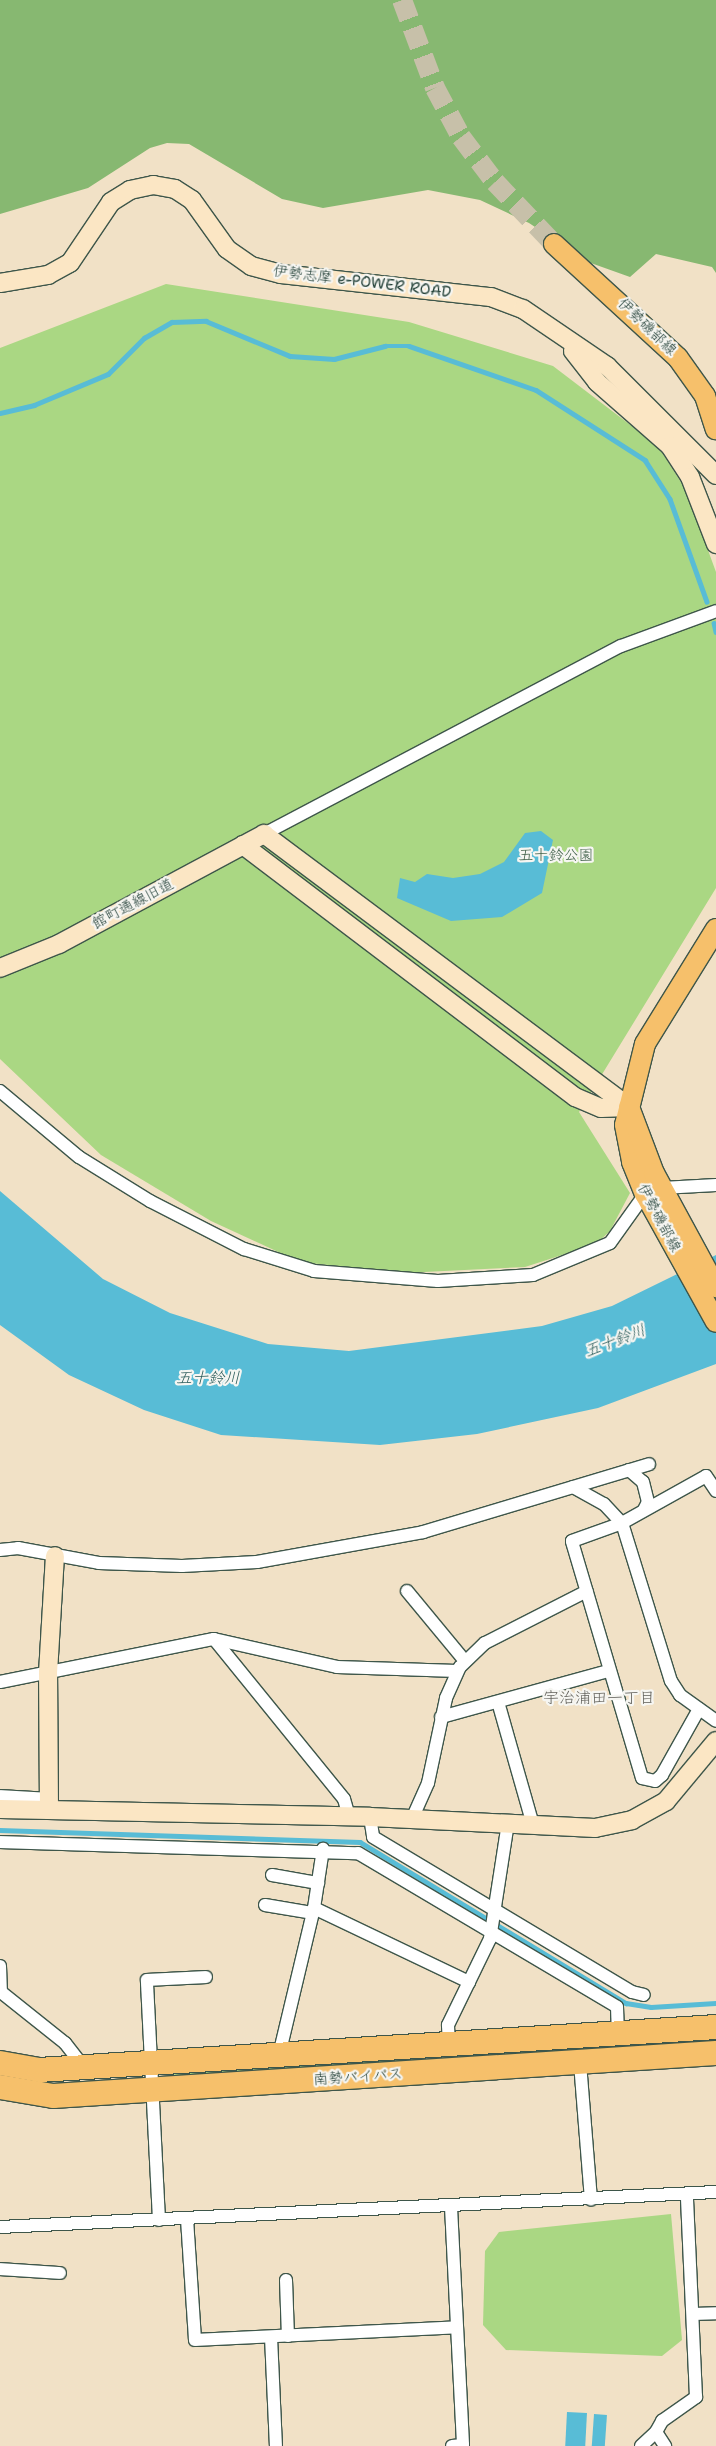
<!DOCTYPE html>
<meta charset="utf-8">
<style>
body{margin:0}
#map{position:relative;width:716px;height:2446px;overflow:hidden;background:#f1e1c6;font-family:"Shantell Sans","Klee One",sans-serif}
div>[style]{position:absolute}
.green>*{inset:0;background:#aad783}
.forest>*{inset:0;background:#87b871}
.water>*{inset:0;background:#58bcd6;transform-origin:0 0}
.stream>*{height:4.5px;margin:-2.25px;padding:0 2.25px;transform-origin:2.25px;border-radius:2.25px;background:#58bcd6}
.primary-tunnel>*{height:20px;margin-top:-10px;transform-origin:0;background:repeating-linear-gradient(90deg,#c7c0a9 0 20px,transparent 0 30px)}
.roads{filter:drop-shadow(1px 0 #3e564a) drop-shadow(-1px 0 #3e564a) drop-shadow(0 1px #3e564a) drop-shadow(0 -1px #3e564a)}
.street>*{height:12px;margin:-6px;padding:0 6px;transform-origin:6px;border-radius:6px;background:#fff}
.secondary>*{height:18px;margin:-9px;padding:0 9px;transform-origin:9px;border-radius:9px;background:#fbe6c4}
.primary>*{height:20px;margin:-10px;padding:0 10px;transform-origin:10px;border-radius:10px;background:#f6c06b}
.highway>*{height:24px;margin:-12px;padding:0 12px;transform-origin:12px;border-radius:12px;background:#f6c06b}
span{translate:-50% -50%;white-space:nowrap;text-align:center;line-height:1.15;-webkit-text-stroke:4.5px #f6f6f2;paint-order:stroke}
.street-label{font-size:15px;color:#1f3d34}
.park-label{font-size:15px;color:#3b5c44}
.water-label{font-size:16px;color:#2d5d5c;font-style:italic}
.neighbourhood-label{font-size:16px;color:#63625c}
</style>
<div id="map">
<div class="green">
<i style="clip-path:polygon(166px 284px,409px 322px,553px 366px,658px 446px,686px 490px,716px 572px,716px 888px,579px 1112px,630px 1193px,610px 1231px,596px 1244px,525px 1267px,404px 1273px,300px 1262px,211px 1221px,101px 1155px,0 1059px,0 348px)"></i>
<i style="clip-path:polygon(716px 2038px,716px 2044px,470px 2057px,470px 2054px)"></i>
<i style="clip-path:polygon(425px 2055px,425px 2062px,175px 2076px,173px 2072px)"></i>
<i style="clip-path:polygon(671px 2214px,682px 2340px,662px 2356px,506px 2350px,483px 2325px,485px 2251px,499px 2232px)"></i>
</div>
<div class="forest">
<i style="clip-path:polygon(0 0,716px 0,716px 273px,712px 267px,656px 254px,630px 277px,588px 262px,529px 223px,480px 200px,428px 190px,323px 208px,282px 199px,189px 144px,167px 143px,150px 148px,88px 188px,0 214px)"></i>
</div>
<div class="water">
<i style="clip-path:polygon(541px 831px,553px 840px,542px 893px,502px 917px,451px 921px,397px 898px,400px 878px,415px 882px,427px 874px,453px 878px,480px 874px,504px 862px,525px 833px)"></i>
<i style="clip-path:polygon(0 1191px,103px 1279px,170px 1313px,268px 1344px,349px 1351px,542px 1326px,612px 1306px,716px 1255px,716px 1364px,598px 1408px,477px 1434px,380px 1445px,221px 1435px,144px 1410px,69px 1375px,0 1325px)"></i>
<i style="left:567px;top:2412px;width:20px;height:34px;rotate:3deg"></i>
<i style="left:594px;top:2414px;width:13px;height:32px;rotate:4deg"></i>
</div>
<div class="stream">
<i style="left:0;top:413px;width:35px;rotate:-13deg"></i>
<i style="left:34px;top:405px;width:80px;rotate:-22.7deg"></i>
<i style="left:108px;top:374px;width:51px;rotate:-45deg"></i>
<i style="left:144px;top:338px;width:32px;rotate:-30deg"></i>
<i style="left:172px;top:322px;width:34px;rotate:-2deg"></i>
<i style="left:206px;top:321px;width:91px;rotate:22.6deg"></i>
<i style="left:290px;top:356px;width:44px;rotate:3.9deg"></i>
<i style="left:334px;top:359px;width:53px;rotate:-14.3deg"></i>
<i style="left:385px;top:346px;width:24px"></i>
<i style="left:409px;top:346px;width:134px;rotate:19.1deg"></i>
<i style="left:536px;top:390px;width:130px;rotate:32.7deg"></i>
<i style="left:645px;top:460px;width:46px;rotate:57.3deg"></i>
<i style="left:670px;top:499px;width:109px;rotate:70.2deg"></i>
<i style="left:714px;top:623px;width:9px;rotate:77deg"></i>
<i style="left:0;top:1830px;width:360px;rotate:1.9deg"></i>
<i style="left:360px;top:1842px;width:311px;rotate:31.2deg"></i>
<i style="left:626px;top:2003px;width:25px;rotate:9deg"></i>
<i style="left:651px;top:2007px;width:65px;rotate:-3.5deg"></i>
</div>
<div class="primary-tunnel">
<i style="left:402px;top:0;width:94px;rotate:69.4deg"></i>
<i style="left:435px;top:88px;width:55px;rotate:62deg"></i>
<i style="left:461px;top:137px;width:56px;rotate:52.9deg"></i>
<i style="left:495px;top:182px;width:86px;rotate:46.4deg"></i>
</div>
<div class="roads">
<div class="street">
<i style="left:264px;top:834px;width:403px;rotate:-27.8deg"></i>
<i style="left:621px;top:646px;width:101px;rotate:-20.2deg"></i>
<i style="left:0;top:1091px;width:103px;rotate:39.9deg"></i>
<i style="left:79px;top:1157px;width:84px;rotate:31.8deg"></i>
<i style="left:150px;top:1201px;width:106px;rotate:27.1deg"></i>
<i style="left:244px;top:1249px;width:73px;rotate:17.4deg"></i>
<i style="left:314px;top:1271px;width:124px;rotate:4.6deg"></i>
<i style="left:438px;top:1281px;width:95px;rotate:-3.6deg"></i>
<i style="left:533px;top:1275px;width:83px;rotate:-22.6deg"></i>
<i style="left:610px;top:1243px;width:60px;rotate:-54.5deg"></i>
<i style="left:662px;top:1188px;width:54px;rotate:-3.2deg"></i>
<i style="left:629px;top:1470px;width:18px;rotate:41deg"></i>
<i style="left:643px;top:1482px;width:21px;rotate:76deg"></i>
<i style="left:648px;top:1502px;width:9px;rotate:117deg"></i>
<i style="left:573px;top:1487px;width:35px;rotate:29deg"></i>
<i style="left:604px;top:1504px;width:26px;rotate:47deg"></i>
<i style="left:622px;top:1523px;width:165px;rotate:72.8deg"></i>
<i style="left:671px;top:1681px;width:17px;rotate:57deg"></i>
<i style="left:680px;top:1695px;width:44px;rotate:35.8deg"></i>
<i style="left:0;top:1550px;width:18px;rotate:-6deg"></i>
<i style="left:18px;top:1548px;width:82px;rotate:10.5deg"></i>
<i style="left:99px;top:1563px;width:83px;rotate:2.1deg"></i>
<i style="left:182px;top:1566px;width:75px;rotate:-3.1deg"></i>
<i style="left:257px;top:1562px;width:169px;rotate:-10.2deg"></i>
<i style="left:423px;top:1532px;width:236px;rotate:-16.7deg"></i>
<i style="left:407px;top:1591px;width:91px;rotate:50.4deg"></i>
<i style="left:214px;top:1639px;width:206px;rotate:50.9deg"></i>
<i style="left:344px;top:1799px;width:19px;rotate:74deg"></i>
<i style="left:0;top:1682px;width:218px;rotate:-11.4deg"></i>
<i style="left:214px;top:1639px;width:126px;rotate:12.8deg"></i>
<i style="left:337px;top:1667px;width:120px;rotate:1.9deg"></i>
<i style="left:498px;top:1702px;width:128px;rotate:74.1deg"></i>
<i style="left:699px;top:1709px;width:76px;rotate:119.3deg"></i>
<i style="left:662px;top:1775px;width:9px;rotate:139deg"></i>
<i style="left:655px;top:1781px;width:13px;rotate:-167deg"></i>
<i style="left:642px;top:1778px;width:247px;rotate:-106.5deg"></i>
<i style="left:572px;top:1541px;width:53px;rotate:-19.8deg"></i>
<i style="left:622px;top:1523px;width:96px;rotate:-29.2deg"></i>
<i style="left:706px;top:1476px;width:18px;rotate:56deg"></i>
<i style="left:441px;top:1717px;width:173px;rotate:-15.4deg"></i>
<i style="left:0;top:1796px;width:49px;rotate:3.5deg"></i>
<i style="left:370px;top:1817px;width:20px;rotate:81deg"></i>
<i style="left:373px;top:1837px;width:302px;rotate:30.9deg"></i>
<i style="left:632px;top:1992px;width:12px;rotate:14deg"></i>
<i style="left:412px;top:1819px;width:39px;rotate:-66deg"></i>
<i style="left:428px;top:1783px;width:87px;rotate:-78deg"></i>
<i style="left:446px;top:1698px;width:34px;rotate:-66deg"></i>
<i style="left:460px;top:1667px;width:35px;rotate:-44deg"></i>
<i style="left:485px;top:1643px;width:114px;rotate:-27deg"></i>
<i style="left:0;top:1842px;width:358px;rotate:1.8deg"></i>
<i style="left:358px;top:1853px;width:301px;rotate:30.7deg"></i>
<i style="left:617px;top:2007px;width:26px;rotate:88deg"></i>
<i style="left:272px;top:1875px;width:47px;rotate:9.9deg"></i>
<i style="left:265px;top:1905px;width:49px;rotate:9.5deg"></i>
<i style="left:314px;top:1908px;width:60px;rotate:-81.3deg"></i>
<i style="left:0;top:1966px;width:26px;rotate:88deg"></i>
<i style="left:1px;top:1992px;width:82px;rotate:38.6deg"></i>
<i style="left:65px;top:2043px;width:31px;rotate:52deg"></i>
<i style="left:449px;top:2045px;width:20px;rotate:-93deg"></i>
<i style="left:448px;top:2025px;width:96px;rotate:-64deg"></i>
<i style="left:490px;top:1939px;width:117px;rotate:-81.2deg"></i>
<i style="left:279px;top:2055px;width:151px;rotate:-76.6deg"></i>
<i style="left:314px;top:1908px;width:172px;rotate:25.5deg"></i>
<i style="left:580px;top:2063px;width:137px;rotate:85.4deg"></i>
<i style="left:451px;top:2207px;width:238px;rotate:87.1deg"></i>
<i style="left:463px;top:2445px;width:11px;rotate:175deg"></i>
<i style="left:187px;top:2219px;width:121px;rotate:86.2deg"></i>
<i style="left:195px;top:2340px;width:262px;rotate:-2.8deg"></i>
<i style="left:159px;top:2220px;width:240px;rotate:-92.9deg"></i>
<i style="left:147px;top:1980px;width:59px;rotate:-2.9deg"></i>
<i style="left:0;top:2227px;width:717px;rotate:-2.8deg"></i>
<i style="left:0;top:2269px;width:60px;rotate:3.8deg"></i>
<i style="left:286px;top:2280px;width:56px;rotate:88deg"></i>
<i style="left:693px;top:2314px;width:23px;rotate:-2deg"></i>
<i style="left:271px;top:2337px;width:109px;rotate:87.4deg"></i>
<i style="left:656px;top:2432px;width:13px;rotate:-61deg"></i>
<i style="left:662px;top:2421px;width:42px;rotate:-35.2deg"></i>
<i style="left:696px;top:2397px;width:202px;rotate:-92.6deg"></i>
<i style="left:641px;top:2446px;width:21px;rotate:-43deg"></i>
<i style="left:656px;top:2432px;width:17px;rotate:57deg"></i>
</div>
<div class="secondary">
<i style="left:0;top:283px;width:49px;rotate:-9.5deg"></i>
<i style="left:48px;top:275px;width:25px;rotate:-29deg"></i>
<i style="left:70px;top:263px;width:73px;rotate:-56.1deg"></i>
<i style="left:111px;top:202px;width:22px;rotate:-32deg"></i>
<i style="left:130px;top:190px;width:24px;rotate:-12deg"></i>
<i style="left:153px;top:185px;width:22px;rotate:10deg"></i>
<i style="left:175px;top:189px;width:20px;rotate:33deg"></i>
<i style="left:192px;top:200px;width:60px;rotate:54.5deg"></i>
<i style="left:227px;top:249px;width:29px;rotate:35deg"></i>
<i style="left:251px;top:266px;width:31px;rotate:15deg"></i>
<i style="left:281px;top:274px;width:211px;rotate:6.3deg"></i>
<i style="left:491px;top:297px;width:34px;rotate:21deg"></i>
<i style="left:523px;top:309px;width:102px;rotate:34.2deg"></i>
<i style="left:607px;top:366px;width:154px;rotate:45deg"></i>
<i style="left:573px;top:351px;width:39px;rotate:52deg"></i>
<i style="left:597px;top:382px;width:97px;rotate:41.2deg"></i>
<i style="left:670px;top:446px;width:37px;rotate:57deg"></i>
<i style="left:690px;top:477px;width:72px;rotate:68.8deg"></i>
<i style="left:243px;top:845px;width:417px;rotate:37.2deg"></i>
<i style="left:575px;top:1097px;width:28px;rotate:23deg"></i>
<i style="left:601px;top:1108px;width:28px;rotate:-2deg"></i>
<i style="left:0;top:968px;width:64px;rotate:-22.1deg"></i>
<i style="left:59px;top:944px;width:233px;rotate:-28.2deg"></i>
<i style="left:264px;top:834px;width:456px;rotate:36.8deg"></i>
<i style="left:0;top:1809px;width:370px;rotate:1.2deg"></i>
<i style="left:370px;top:1817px;width:225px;rotate:2.8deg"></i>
<i style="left:595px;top:1828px;width:38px;rotate:-12deg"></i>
<i style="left:632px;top:1820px;width:39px;rotate:-29deg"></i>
<i style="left:666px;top:1801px;width:78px;rotate:-50.2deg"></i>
<i style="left:49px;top:1810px;width:137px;rotate:-90.4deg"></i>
<i style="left:48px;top:1673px;width:117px;rotate:-86.6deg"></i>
</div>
<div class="primary">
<i style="left:554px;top:244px;width:168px;rotate:42.6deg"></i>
<i style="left:678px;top:358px;width:47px;rotate:54.6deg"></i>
<i style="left:705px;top:396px;width:35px;rotate:72deg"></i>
<i style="left:716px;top:929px;width:135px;rotate:121.7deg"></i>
<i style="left:645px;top:1044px;width:83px;rotate:103.9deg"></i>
<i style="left:625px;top:1125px;width:38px;rotate:79deg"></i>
<i style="left:632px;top:1162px;width:35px;rotate:68deg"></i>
<i style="left:645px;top:1194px;width:146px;rotate:61deg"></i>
<i style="left:629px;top:1107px;width:71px;rotate:69.3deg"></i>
<i style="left:654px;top:1173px;width:130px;rotate:61.5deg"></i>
</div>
<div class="highway">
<i style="left:0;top:2063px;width:40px;rotate:10deg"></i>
<i style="left:39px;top:2070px;width:678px;rotate:-3.63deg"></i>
<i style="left:0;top:2087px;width:54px;rotate:9.6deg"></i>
<i style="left:53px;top:2096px;width:664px;rotate:-3.71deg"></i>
</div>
</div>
<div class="street-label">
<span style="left:362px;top:282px;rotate:7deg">伊勢志摩 e-POWER ROAD</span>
<span style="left:647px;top:327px;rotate:44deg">伊勢磯部線</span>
<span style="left:133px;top:904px;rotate:-28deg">館町通線旧道</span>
<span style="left:659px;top:1218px;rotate:62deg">伊勢磯部線</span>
<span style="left:358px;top:2077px;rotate:-4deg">南勢バイパス</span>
</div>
<div class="park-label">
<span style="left:556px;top:856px">五十鈴公園</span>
</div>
<div class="water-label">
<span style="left:615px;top:1341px;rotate:-21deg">五十鈴川</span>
<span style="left:208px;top:1378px">五十鈴川</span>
</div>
<div class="neighbourhood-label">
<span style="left:599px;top:1698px">宇治浦田一丁目</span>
</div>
</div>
